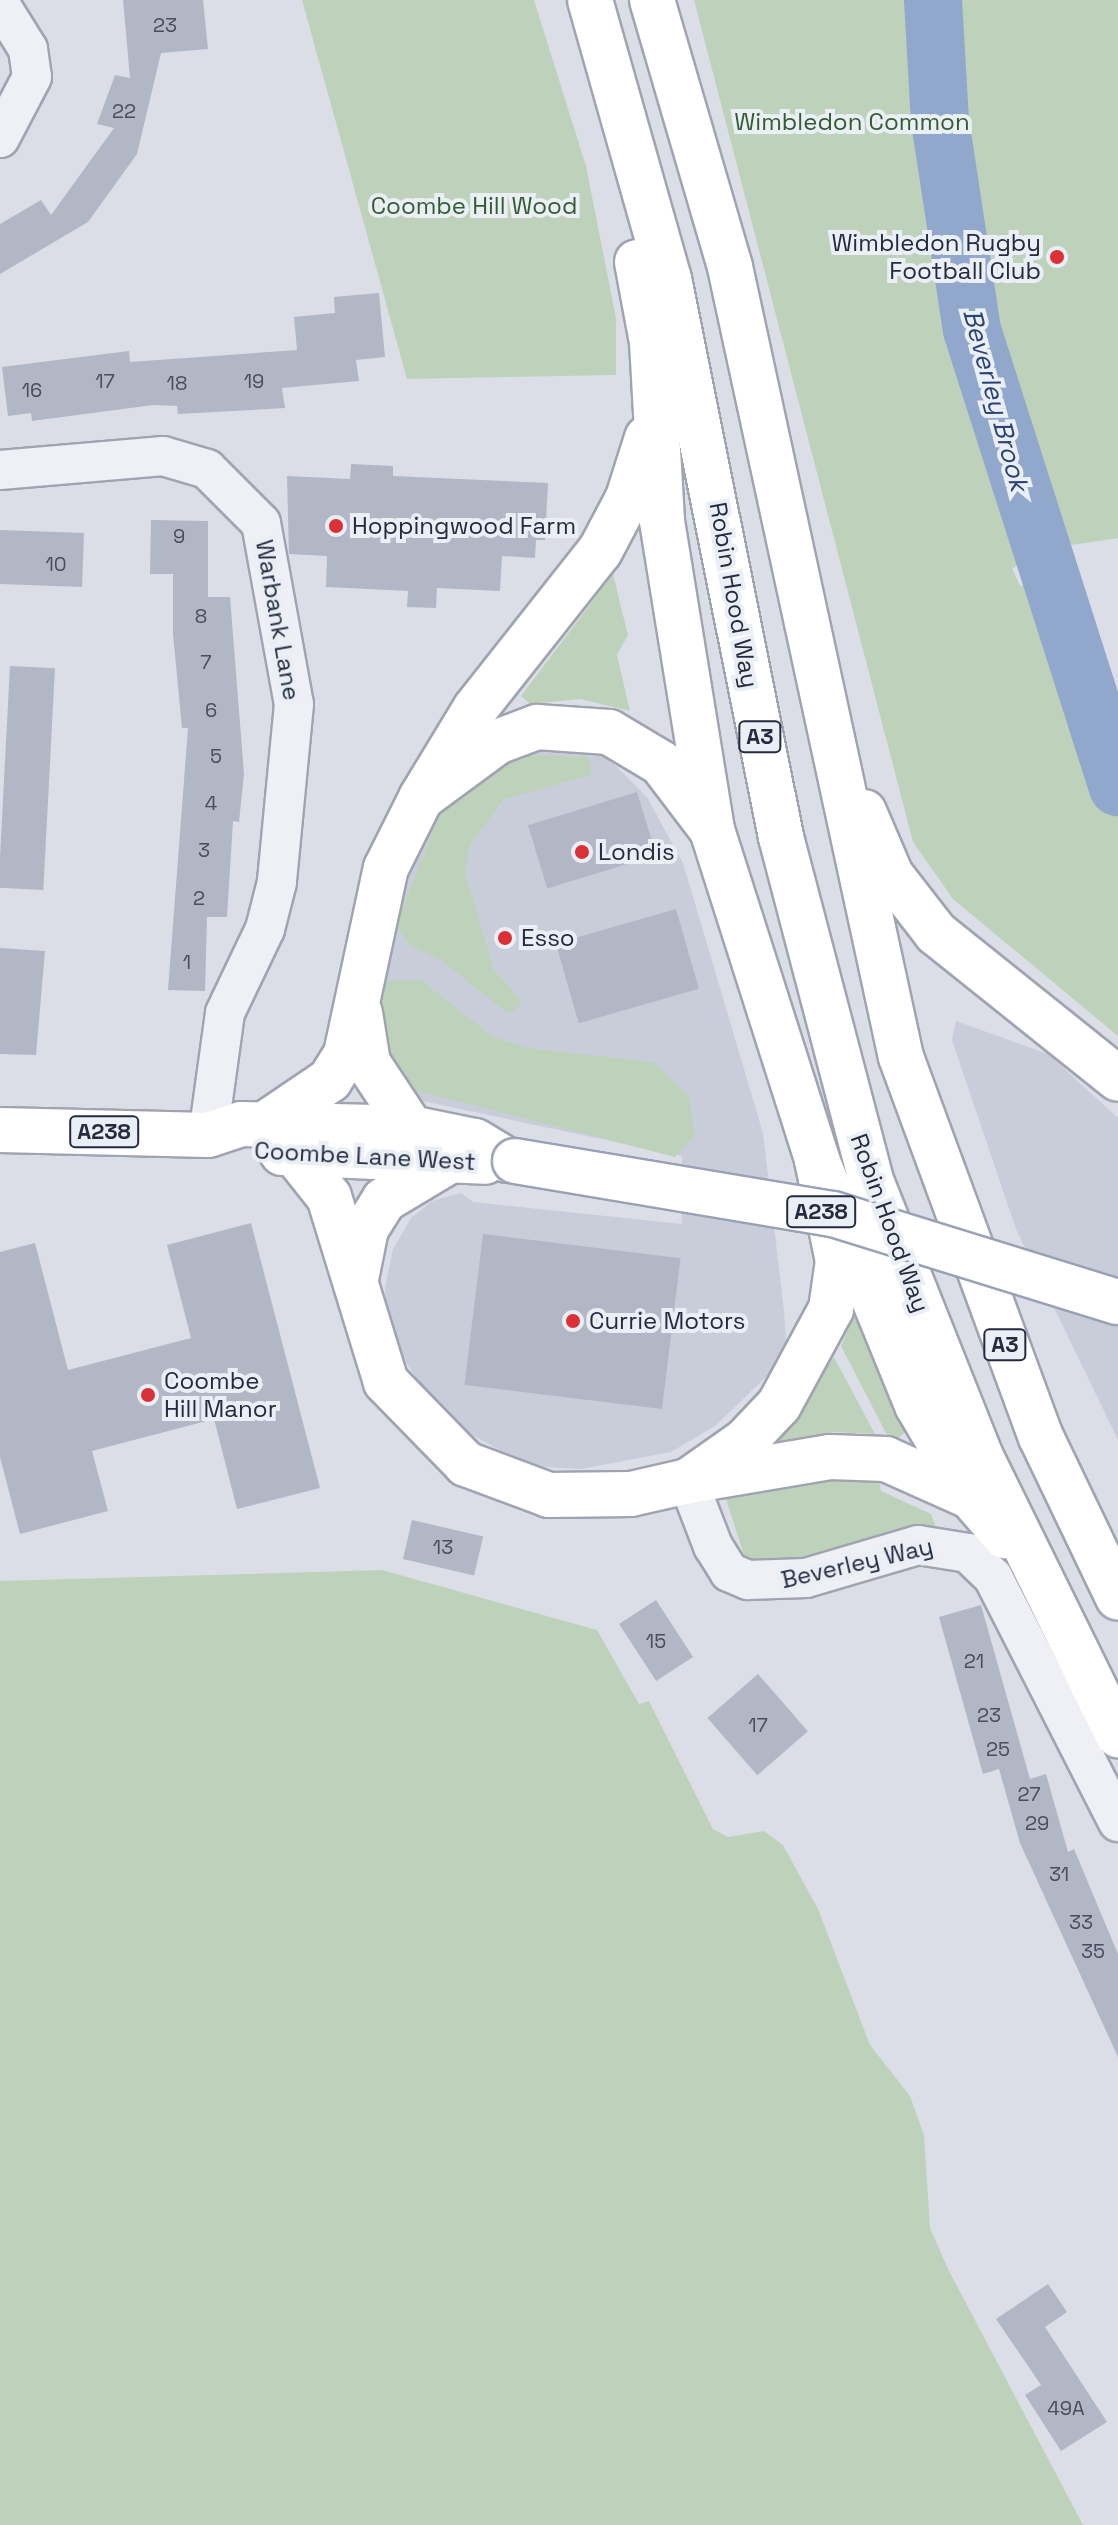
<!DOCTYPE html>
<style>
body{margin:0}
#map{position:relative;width:1118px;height:2525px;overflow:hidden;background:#dbdee7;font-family:"Space Grotesk",sans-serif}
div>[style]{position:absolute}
.built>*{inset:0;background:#c9cdda}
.green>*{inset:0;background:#bed2bb}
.river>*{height:58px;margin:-29px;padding:0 29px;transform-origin:29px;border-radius:29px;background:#92a7cc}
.building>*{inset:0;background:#b2b7c5;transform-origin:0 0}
.roads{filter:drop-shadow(2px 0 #a0a4b1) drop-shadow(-2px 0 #a0a4b1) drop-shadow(0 2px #a0a4b1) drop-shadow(0 -2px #a0a4b1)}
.minor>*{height:38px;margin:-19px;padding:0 19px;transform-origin:19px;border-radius:19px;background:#eef0f5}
.major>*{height:44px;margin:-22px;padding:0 22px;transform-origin:22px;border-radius:22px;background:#fff}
.highway>*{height:44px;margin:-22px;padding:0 22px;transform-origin:22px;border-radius:22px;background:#fff}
.bridges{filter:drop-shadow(2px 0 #99a1b4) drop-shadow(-2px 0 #99a1b4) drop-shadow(0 2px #99a1b4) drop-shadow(0 -2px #99a1b4)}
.major-bridge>*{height:44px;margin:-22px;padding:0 22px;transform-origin:22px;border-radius:22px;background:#fff}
.dots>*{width:22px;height:22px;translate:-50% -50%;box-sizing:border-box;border:4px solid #eaeef5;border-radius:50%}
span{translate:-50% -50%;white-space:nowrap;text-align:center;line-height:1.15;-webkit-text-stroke:8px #eaeef5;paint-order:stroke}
.number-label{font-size:20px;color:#484d60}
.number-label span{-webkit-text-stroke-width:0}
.shield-label span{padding:2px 6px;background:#eaeef5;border:2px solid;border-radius:6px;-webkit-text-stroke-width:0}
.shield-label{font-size:22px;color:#242a3f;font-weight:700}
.park-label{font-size:24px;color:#335c30}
.poi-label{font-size:24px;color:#242a3f}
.right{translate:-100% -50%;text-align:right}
.left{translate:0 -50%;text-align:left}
.street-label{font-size:24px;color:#242a3f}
.water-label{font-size:26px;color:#2a4376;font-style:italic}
</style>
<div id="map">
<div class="built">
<i style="clip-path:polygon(532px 747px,597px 753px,615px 765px,647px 797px,683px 863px,763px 1133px,784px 1311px,786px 1343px,769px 1374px,715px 1426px,671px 1452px,581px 1469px,527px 1466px,440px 1416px,389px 1335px,385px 1288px,393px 1249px,411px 1218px,432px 1201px,461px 1193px,473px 1202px,682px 1224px,682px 1156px,413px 1099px,374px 1015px,402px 874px,440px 799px)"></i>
<i style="clip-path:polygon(956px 1021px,1048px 1054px,1118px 1118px,1118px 1440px,1016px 1229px,952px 1040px)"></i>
</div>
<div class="green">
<i style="clip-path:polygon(302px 0,534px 0,586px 166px,616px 318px,616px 375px,407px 379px)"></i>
<i style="clip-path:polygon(694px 0,1118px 0,1118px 538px,1071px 545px,1012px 568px,1020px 586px,1071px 572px,1118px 702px,1118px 1036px,953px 899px,913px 842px)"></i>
<i style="clip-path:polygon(613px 574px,628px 635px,617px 655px,630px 711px,580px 699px,530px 704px,521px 696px)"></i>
<i style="clip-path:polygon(529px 755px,588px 757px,592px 775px,504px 799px,470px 845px,465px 873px,494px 970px,521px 1000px,517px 1011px,506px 1012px,441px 960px,409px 945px,396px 925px,446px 798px,498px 764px)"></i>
<i style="clip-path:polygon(421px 980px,492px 1036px,527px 1048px,653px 1062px,690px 1097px,694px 1136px,675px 1157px,411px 1089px,390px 1062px,378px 1010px,386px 981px)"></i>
<i style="clip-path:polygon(855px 1313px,911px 1426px,899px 1438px,888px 1437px,841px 1346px)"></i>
<i style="clip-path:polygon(834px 1357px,875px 1434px,834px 1432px,764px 1451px)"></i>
<i style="clip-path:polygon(807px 1474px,879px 1480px,881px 1491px,931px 1514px,936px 1527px,760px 1568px,745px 1558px,725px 1496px)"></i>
<i style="clip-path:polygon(382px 1570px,597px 1630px,639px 1704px,649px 1701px,713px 1829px,728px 1837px,764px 1831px,783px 1845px,818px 1909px,870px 2045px,910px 2096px,924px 2135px,930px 2228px,948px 2269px,1083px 2525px,0 2525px,0 1581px)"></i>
</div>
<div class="river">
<i style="left:933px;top:0;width:121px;rotate:86.7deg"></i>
<i style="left:940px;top:121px;width:211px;rotate:81.3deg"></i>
<i style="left:972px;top:330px;width:480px;rotate:72.3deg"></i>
</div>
<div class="building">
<i style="clip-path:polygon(123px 0,203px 0,208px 49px,161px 53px,137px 154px,88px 222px,0 274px,0 224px,41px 200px,51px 215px,114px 128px,97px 124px,115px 75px,130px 78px)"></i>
<i style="clip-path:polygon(379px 293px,385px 357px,356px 360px,359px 381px,282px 388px,285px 408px,178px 414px,177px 406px,153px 405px,32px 421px,31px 413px,8px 416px,2px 367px,129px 351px,130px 362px,297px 350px,294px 317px,335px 313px,334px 297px)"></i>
<i style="clip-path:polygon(351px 464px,393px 466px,393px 476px,548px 483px,545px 540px,536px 540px,535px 558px,502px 556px,500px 591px,437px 588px,436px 608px,407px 607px,408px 591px,326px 587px,327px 556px,289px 554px,287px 476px,350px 479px)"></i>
<i style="clip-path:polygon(151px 520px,208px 521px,208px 597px,230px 597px,244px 774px,239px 822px,233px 821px,227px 917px,207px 917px,205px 991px,168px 990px,188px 728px,182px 728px,173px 634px,173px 574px,150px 574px)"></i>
<i style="left:0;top:530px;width:84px;height:54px;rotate:2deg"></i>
<i style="left:10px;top:666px;width:45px;height:222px;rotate:3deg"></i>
<i style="left:637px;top:792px;width:66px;height:114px;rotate:73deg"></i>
<i style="left:676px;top:909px;width:83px;height:125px;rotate:74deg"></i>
<i style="clip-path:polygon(0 948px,45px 951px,36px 1055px,0 1054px)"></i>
<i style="clip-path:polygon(251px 1223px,320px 1488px,237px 1509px,214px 1419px,92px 1451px,108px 1511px,20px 1534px,0 1457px,0 1252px,35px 1243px,68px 1370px,191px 1338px,167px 1245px)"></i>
<i style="left:483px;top:1234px;width:199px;height:152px;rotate:7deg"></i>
<i style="left:412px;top:1520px;width:73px;height:40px;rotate:13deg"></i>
<i style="left:656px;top:1600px;width:68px;height:44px;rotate:57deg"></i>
<i style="clip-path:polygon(981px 1605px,1030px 1779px,1046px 1774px,1068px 1852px,1074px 1849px,1118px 1954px,1118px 2057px,1020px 1843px,999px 1769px,983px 1774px,939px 1617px)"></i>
<i style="left:758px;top:1674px;width:76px;height:67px;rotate:49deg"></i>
<i style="clip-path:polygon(1048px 2284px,1067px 2312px,1045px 2327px,1107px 2422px,1061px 2451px,1025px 2395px,1041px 2385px,996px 2319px)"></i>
</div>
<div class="roads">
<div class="minor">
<i style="left:0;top:4px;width:53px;rotate:58.1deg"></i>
<i style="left:28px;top:49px;width:28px;rotate:82deg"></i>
<i style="left:32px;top:77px;width:69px;rotate:117.7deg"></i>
<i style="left:0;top:470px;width:164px;rotate:-4.9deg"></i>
<i style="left:163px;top:456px;width:46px;rotate:16.5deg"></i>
<i style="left:207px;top:469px;width:76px;rotate:45deg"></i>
<i style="left:261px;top:523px;width:184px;rotate:79.7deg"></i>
<i style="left:294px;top:704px;width:179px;rotate:95.5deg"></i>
<i style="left:277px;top:882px;width:49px;rotate:104.3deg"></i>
<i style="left:265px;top:929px;width:93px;rotate:115.5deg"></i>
<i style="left:225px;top:1013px;width:123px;rotate:97.9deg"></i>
<i style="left:688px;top:1481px;width:70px;rotate:69deg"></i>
<i style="left:713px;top:1546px;width:31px;rotate:58deg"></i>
<i style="left:729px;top:1572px;width:21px;rotate:23deg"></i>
<i style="left:748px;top:1580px;width:58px;rotate:-2deg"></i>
<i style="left:806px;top:1578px;width:117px;rotate:-16.4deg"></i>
<i style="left:918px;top:1545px;width:51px;rotate:9.1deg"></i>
<i style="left:968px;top:1553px;width:35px;rotate:44deg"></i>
<i style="left:993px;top:1577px;width:275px;rotate:63deg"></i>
</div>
<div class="major">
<i style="left:360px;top:1013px;width:51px;rotate:80.9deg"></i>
<i style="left:368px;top:1063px;width:78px;rotate:56.5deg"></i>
<i style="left:265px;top:1124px;width:78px;rotate:-34.1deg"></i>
<i style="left:330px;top:1080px;width:31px;rotate:-58deg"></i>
<i style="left:346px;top:1054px;width:190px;rotate:-77.9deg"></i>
<i style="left:386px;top:868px;width:78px;rotate:-63.4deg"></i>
<i style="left:421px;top:798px;width:94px;rotate:-36.4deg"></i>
<i style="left:497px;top:742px;width:43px;rotate:-20.6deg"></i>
<i style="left:537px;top:727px;width:72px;rotate:4deg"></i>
<i style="left:609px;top:732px;width:61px;rotate:30.8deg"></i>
<i style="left:661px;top:763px;width:84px;rotate:52.7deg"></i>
<i style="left:712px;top:830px;width:346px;rotate:72.3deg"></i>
<i style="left:817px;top:1160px;width:103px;rotate:78.3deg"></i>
<i style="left:838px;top:1261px;width:49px;rotate:98.3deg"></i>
<i style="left:831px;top:1309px;width:109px;rotate:118.4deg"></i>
<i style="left:779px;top:1405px;width:50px;rotate:133.4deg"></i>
<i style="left:745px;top:1441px;width:70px;rotate:144.9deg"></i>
<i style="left:688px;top:1481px;width:58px;rotate:167.2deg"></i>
<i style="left:631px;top:1494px;width:82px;rotate:179.3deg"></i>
<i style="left:549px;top:1495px;width:89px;rotate:-159.5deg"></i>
<i style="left:466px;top:1464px;width:115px;rotate:-134.3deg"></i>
<i style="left:386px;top:1382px;width:194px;rotate:-107.1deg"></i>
<i style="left:329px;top:1197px;width:56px;rotate:-128.5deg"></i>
<i style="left:0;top:1130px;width:208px;rotate:1.4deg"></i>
<i style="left:208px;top:1135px;width:35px;rotate:-18deg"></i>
<i style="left:241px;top:1124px;width:170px;rotate:1.3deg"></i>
<i style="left:411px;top:1128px;width:65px;rotate:11.5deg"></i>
<i style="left:475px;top:1141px;width:37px;rotate:31deg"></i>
<i style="left:282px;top:1153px;width:203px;rotate:2.5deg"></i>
<i style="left:356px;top:1279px;width:51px;rotate:-78.7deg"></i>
<i style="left:366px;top:1229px;width:34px;rotate:-58deg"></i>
<i style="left:384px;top:1200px;width:72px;rotate:-30.8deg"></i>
</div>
<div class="highway">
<i style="left:590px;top:0;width:290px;rotate:74.2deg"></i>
<i style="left:669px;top:279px;width:569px;rotate:78.65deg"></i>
<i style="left:781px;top:837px;width:358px;rotate:75.3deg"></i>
<i style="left:872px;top:1183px;width:297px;rotate:68.3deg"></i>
<i style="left:982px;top:1459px;width:308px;rotate:63.8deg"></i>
<i style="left:652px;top:0;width:278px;rotate:73.7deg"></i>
<i style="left:730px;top:267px;width:808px;rotate:77.79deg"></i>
<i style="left:901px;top:1057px;width:405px;rotate:69.8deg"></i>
<i style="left:1041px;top:1437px;width:178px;rotate:64.4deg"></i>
<i style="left:637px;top:262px;width:81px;rotate:79.4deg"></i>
<i style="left:652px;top:342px;width:179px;rotate:86.8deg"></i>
<i style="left:662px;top:521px;width:313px;rotate:80.8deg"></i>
<i style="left:421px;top:798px;width:104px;rotate:-58.8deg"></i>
<i style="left:475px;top:709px;width:201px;rotate:-51.7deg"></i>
<i style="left:600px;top:551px;width:60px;rotate:-62.2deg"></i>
<i style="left:628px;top:498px;width:63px;rotate:-72.4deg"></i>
<i style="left:864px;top:812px;width:69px;rotate:66.8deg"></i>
<i style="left:891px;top:875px;width:73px;rotate:52.2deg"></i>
<i style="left:936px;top:933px;width:233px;rotate:38.7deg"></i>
<i style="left:817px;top:1160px;width:265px;rotate:67.8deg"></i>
<i style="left:917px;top:1405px;width:104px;rotate:59.5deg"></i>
<i style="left:688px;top:1481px;width:144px;rotate:-9.6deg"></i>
<i style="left:830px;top:1457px;width:56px;rotate:2deg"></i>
<i style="left:886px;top:1459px;width:93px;rotate:24.1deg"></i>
<i style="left:971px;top:1497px;width:52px;rotate:48.9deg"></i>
</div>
</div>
<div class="bridges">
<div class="major-bridge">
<i style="left:515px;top:1161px;width:322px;rotate:9.5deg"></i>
<i style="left:833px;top:1214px;width:298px;rotate:17.2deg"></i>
</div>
</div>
<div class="dots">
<i style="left:1057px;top:257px;background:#db3136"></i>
<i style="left:336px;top:526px;background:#db3136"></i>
<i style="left:582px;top:852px;background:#db3136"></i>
<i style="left:505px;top:938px;background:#db3136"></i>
<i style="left:573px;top:1321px;background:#db3136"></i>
<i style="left:148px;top:1395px;background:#db3136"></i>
</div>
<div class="number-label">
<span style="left:165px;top:25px">23</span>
<span style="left:124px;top:111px">22</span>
<span style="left:105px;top:381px">17</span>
<span style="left:254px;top:381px">19</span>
<span style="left:177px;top:383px">18</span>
<span style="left:32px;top:390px">16</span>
<span style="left:179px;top:536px">9</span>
<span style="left:56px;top:564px">10</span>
<span style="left:201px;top:616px">8</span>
<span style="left:206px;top:662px">7</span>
<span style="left:211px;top:710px">6</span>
<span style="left:216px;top:756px">5</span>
<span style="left:211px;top:803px">4</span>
<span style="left:204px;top:850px">3</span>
<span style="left:199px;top:898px">2</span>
<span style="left:187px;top:962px">1</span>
<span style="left:443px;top:1547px">13</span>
<span style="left:656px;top:1641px">15</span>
<span style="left:974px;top:1661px">21</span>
<span style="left:989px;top:1715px">23</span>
<span style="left:758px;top:1725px">17</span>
<span style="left:998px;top:1749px">25</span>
<span style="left:1029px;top:1794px">27</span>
<span style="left:1037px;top:1823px">29</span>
<span style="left:1059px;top:1874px">31</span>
<span style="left:1081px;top:1922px">33</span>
<span style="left:1093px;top:1951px">35</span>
<span style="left:1066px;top:2408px">49A</span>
</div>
<div class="shield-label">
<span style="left:760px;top:737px">A3</span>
<span style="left:104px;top:1132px">A238</span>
<span style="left:821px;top:1212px">A238</span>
<span style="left:1005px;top:1345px">A3</span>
</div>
<div class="park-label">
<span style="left:852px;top:122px">Wimbledon Common</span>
<span style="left:474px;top:206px">Coombe Hill Wood</span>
</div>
<div class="poi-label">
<span class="right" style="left:1041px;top:257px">Wimbledon Rugby<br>Football Club</span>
<span class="left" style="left:352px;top:526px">Hoppingwood Farm</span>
<span class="left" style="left:598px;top:852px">Londis</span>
<span class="left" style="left:521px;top:938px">Esso</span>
<span class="left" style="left:589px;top:1321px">Currie Motors</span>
<span class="left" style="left:164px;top:1395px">Coombe<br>Hill Manor</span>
</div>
<div class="street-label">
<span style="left:734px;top:595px;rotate:80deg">Robin Hood Way</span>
<span style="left:278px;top:620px;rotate:80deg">Warbank Lane</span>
<span style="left:365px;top:1156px;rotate:3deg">Coombe Lane West</span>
<span style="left:890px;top:1223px;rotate:70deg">Robin Hood Way</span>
<span style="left:857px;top:1563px;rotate:-13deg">Beverley Way</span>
</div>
<div class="water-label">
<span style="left:995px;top:400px;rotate:75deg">Beverley Brook</span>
</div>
</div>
